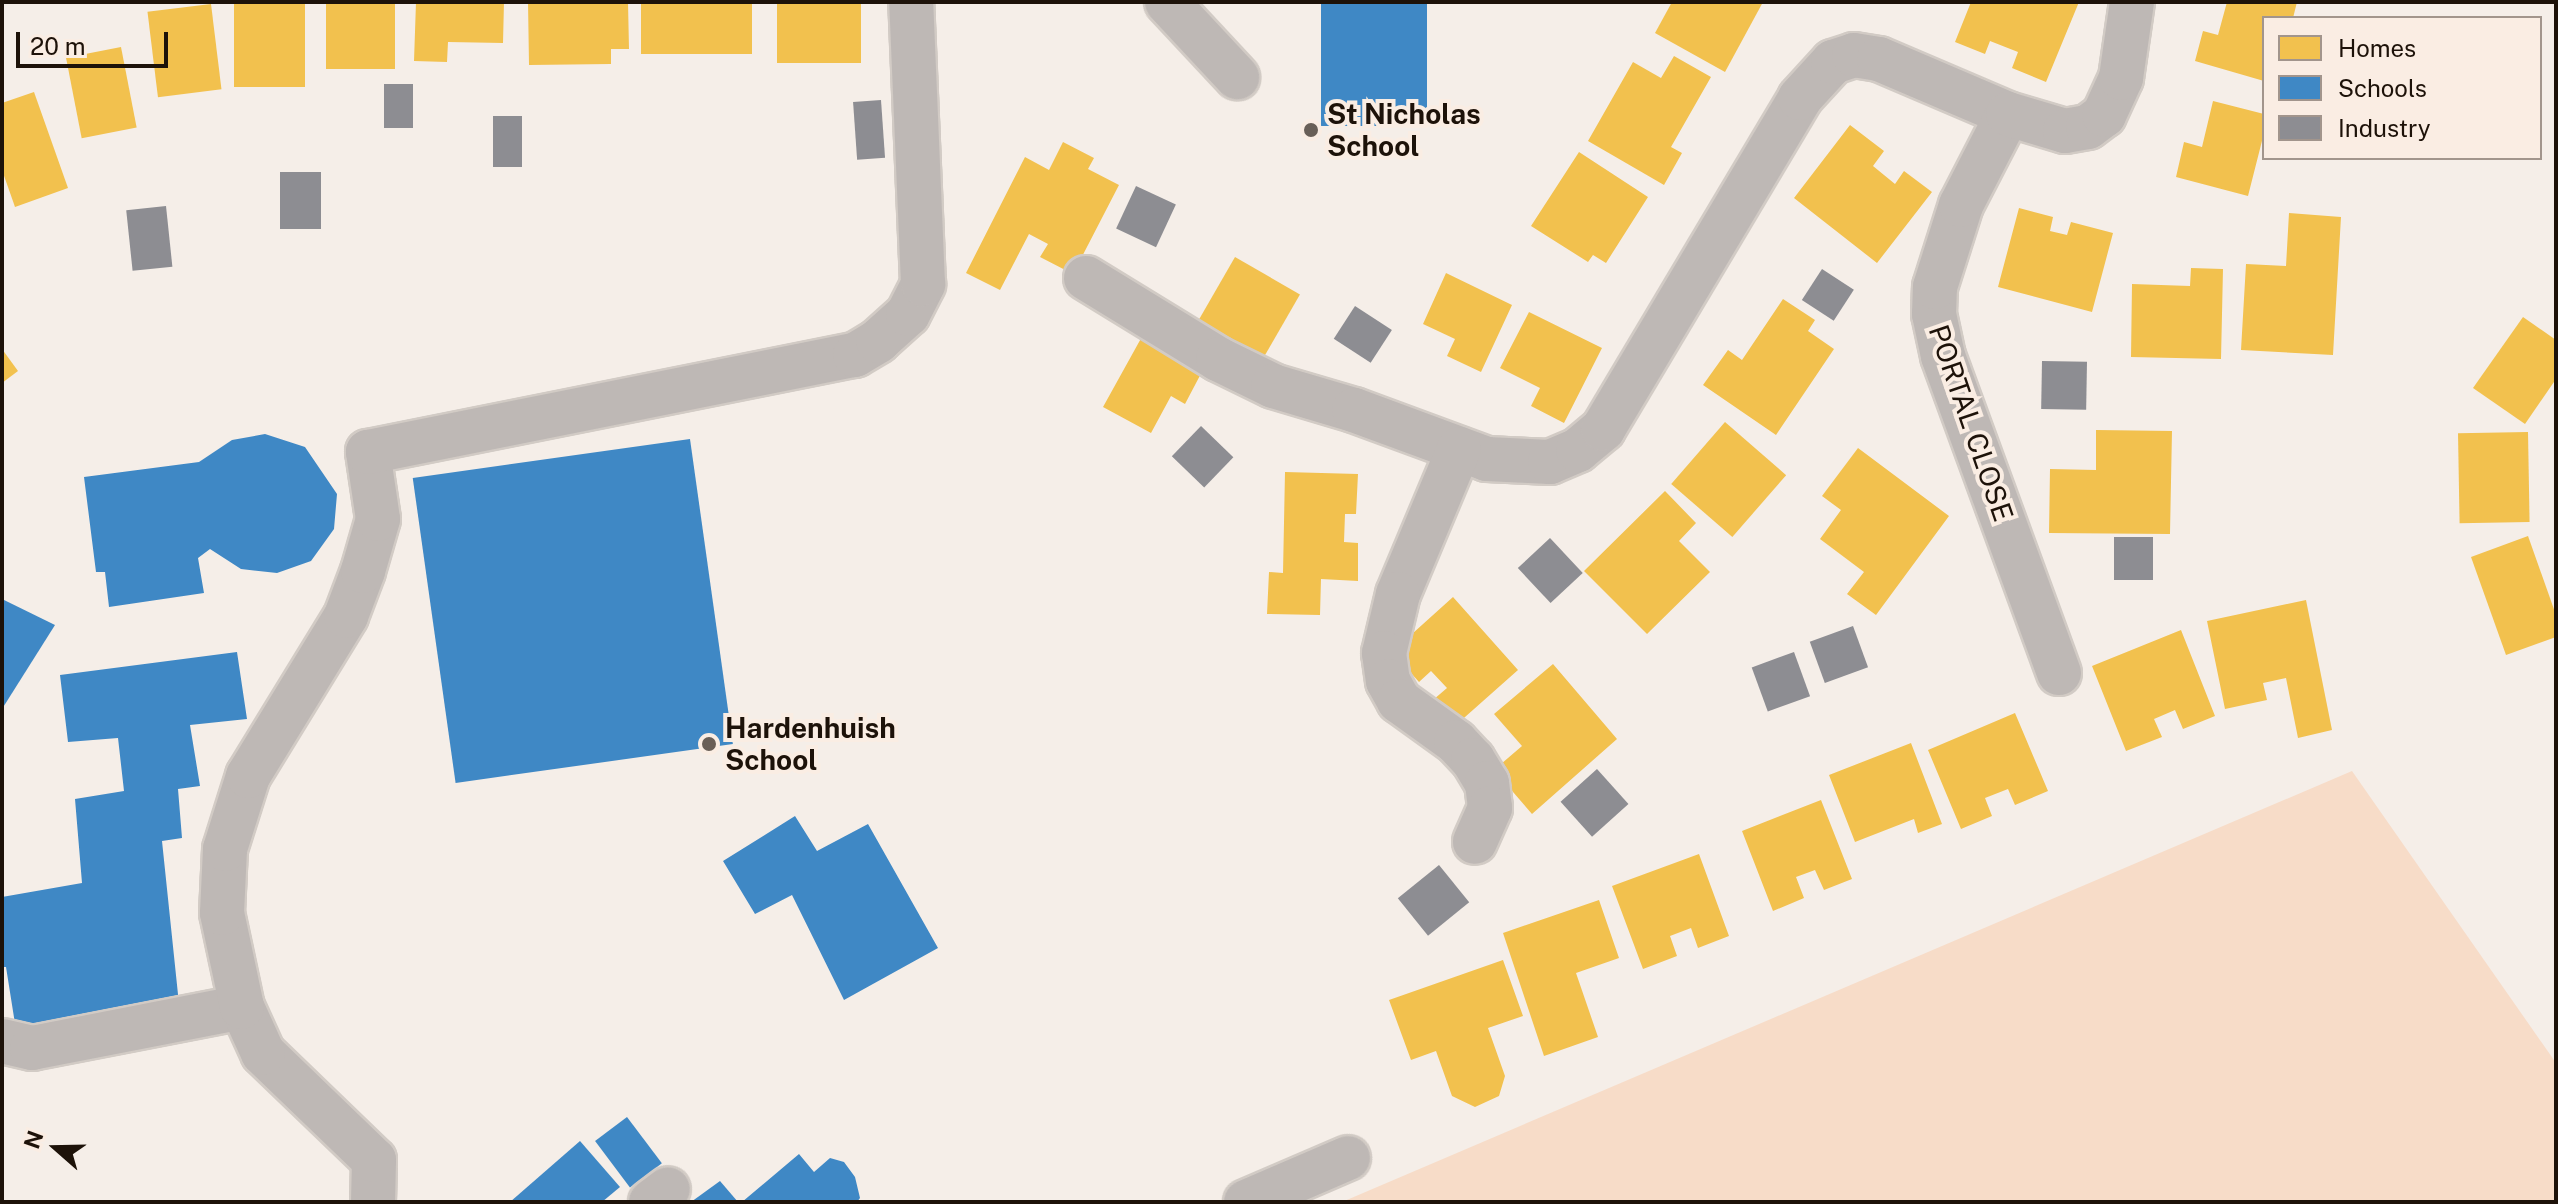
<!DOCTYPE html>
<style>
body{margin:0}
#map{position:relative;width:2558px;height:1204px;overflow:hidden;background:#f5eee8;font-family:"Public Sans",sans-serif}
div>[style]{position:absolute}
.green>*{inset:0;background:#f7dcc8}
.homes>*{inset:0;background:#f2c14e;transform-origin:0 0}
.schools>*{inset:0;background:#3f88c5;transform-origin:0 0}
.industry>*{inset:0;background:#8d8d92;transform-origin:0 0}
.roads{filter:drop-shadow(2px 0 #d2cbc5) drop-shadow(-2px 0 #d2cbc5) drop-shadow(0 2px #d2cbc5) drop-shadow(0 -2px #d2cbc5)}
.minor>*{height:44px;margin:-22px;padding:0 22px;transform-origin:22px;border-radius:22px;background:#beb8b5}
.dots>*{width:22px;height:22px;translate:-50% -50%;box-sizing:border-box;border:4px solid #faede3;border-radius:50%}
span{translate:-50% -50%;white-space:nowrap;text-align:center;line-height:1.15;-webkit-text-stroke:8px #faede3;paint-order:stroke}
.poi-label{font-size:28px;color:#1d1209;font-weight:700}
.left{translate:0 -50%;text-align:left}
.street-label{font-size:28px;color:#1d1209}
.frame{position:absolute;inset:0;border:4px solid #1d1209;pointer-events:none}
.legend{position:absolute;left:2262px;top:16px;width:280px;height:144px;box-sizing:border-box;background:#faede3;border:2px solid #a2958c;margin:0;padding:10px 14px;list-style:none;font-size:24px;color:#1d1209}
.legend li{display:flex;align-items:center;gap:16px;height:40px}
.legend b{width:40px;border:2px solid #a2958c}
.north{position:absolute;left:16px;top:1108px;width:80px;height:80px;-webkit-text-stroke:6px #faede3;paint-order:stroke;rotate:290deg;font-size:22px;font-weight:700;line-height:32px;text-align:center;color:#1d1209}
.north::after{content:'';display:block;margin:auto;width:28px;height:36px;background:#1d1209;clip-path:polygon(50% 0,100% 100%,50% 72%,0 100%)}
.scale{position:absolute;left:16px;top:32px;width:152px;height:36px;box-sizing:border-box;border:4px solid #1d1209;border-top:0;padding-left:10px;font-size:24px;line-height:28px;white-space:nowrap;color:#1d1209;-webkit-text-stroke:6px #faede3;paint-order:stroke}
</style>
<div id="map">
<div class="green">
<i style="clip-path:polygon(2352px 771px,2556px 1063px,2556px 1202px,1342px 1202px)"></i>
</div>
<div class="homes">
<i style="left:234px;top:2px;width:71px;height:85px"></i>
<i style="left:326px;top:2px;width:69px;height:67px"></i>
<i style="clip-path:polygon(416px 2px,504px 2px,503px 43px,448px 42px,447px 62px,414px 61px)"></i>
<i style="clip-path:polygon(528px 2px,628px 2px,629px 49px,611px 49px,611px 64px,529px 65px)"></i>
<i style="left:641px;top:2px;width:111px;height:52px"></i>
<i style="left:777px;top:2px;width:84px;height:61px"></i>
<i style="clip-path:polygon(1672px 2px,1763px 2px,1725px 72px,1655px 33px)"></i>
<i style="clip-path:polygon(1971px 2px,2079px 2px,2046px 82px,2012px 68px,2018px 52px,1990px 41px,1985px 54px,1955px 42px)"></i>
<i style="clip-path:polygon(2227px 2px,2297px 2px,2293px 18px,2264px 18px,2264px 81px,2195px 61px,2203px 31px,2218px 35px)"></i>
<i style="left:211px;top:4px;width:86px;height:64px;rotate:83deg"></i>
<i style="left:121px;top:47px;width:82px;height:56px;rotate:79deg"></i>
<i style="clip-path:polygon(1674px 56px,1711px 77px,1671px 147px,1682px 153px,1664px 185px,1588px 141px,1633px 62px,1661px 78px)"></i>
<i style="clip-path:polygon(34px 92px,68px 188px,15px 207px,2px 170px,2px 103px)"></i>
<i style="clip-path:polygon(2213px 101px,2264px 114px,2264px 133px,2248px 196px,2176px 177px,2184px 142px,2202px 147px)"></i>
<i style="clip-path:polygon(1850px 125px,1884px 151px,1873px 166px,1895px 184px,1904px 171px,1932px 192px,1877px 263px,1794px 198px)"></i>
<i style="clip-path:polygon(1063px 142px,1094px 158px,1088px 169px,1119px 185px,1073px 274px,1040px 257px,1048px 244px,1029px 234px,1000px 290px,966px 273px,1025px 157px,1049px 170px)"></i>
<i style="clip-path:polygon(1579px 152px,1648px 197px,1606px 263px,1593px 255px,1588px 262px,1531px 226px)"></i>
<i style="clip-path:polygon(2019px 208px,2053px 217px,2050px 231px,2067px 235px,2071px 222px,2113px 233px,2092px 312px,1998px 287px)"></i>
<i style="clip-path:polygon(2289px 213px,2341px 217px,2333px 355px,2241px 350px,2246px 264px,2286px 266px)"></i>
<i style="left:1235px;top:257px;width:75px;height:83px;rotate:30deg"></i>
<i style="clip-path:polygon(2191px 268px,2223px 269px,2221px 359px,2131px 357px,2132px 284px,2190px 286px)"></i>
<i style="clip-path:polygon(1446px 273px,1512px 305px,1481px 372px,1447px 356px,1455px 339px,1423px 324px)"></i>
<i style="clip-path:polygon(1783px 299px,1815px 320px,1808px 331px,1834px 349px,1776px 435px,1703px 385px,1728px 350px,1742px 360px)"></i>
<i style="clip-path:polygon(1529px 312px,1602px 348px,1564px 423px,1531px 406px,1540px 388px,1500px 368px)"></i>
<i style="clip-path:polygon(2523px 317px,2556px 340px,2556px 379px,2525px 424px,2473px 388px)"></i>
<i style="clip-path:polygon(1144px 333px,1205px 366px,1185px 404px,1171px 396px,1151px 433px,1103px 407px)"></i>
<i style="clip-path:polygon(2px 349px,18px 371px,2px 383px)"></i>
<i style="left:1725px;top:422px;width:81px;height:82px;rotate:41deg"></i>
<i style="clip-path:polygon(2096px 430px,2172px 431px,2170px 534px,2049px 533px,2050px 469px,2096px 470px)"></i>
<i style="left:2528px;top:432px;width:90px;height:70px;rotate:89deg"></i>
<i style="clip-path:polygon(1858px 448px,1949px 516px,1876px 615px,1847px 594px,1864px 572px,1820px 539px,1841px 510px,1822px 496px)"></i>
<i style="clip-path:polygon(1285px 472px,1358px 474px,1356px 514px,1345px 514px,1344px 542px,1358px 543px,1358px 581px,1321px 579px,1320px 615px,1267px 614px,1269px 572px,1283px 573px)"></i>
<i style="clip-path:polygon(1665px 491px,1696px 523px,1679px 541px,1710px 572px,1647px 634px,1584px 571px)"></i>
<i style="clip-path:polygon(2528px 536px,2556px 615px,2556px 637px,2506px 655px,2471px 557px)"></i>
<i style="clip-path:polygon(1453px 597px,1518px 670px,1456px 725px,1433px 700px,1447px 688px,1431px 671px,1419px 682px,1392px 652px)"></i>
<i style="clip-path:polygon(2306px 600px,2332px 730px,2298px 738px,2286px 678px,2263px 683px,2267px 700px,2225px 709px,2207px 621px)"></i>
<i style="clip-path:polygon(2181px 630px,2215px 716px,2183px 729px,2175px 710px,2154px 719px,2162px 737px,2126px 751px,2092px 666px)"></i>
<i style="clip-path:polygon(1553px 664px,1617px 739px,1532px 814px,1494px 770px,1522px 746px,1494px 714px)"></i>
<i style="clip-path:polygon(2015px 713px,2048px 791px,2015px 805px,2008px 789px,1985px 798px,1992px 816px,1961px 829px,1928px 750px)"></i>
<i style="clip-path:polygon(1911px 743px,1942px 824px,1918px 833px,1914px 819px,1855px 842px,1829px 775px)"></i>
<i style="clip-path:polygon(1821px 800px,1852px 879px,1824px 890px,1815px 870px,1796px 877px,1804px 898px,1773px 911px,1742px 831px)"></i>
<i style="clip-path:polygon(1699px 854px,1729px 936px,1698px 948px,1691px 928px,1670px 936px,1677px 956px,1643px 969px,1612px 886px)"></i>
<i style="clip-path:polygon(1599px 900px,1619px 958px,1576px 973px,1598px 1037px,1544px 1056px,1503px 933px)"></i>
<i style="clip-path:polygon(1503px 960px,1523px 1016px,1488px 1028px,1505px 1076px,1499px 1096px,1475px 1107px,1452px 1096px,1436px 1051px,1411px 1060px,1389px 1000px)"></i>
</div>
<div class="schools">
<i style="left:1321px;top:2px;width:106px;height:124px"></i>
<i style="clip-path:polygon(265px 434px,305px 447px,337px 494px,334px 529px,311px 561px,277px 573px,241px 569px,210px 549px,198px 558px,204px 593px,109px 607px,105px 572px,96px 572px,84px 477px,199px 462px,232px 440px)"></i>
<i style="left:690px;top:439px;width:308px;height:280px;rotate:82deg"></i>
<i style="clip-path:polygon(2px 599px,55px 625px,2px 709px)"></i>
<i style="clip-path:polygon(237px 652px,247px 719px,190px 725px,200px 786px,178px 789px,182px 838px,162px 841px,179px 1004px,16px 1030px,6px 967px,2px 967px,2px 897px,82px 883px,75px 799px,124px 791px,118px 738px,68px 742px,60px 675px)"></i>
<i style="clip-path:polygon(795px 816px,817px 851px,868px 824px,938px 948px,844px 1000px,792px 895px,755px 914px,723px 861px)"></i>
<i style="left:627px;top:1117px;width:58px;height:40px;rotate:53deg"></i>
<i style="clip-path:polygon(580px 1141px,620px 1187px,602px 1202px,510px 1202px)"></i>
<i style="clip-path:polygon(799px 1154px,814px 1172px,830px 1158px,844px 1162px,855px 1177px,860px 1198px,857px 1202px,742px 1202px)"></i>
<i style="clip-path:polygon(720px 1181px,738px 1202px,691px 1202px)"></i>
</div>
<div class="industry">
<i style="left:413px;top:84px;width:44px;height:29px;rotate:90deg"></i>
<i style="left:881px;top:100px;width:58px;height:28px;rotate:86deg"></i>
<i style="left:493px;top:116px;width:29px;height:51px"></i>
<i style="left:280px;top:172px;width:41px;height:57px"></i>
<i style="left:1136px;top:186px;width:44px;height:47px;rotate:25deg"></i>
<i style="left:166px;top:206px;width:61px;height:40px;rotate:84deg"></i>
<i style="left:1822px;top:269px;width:38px;height:37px;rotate:33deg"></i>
<i style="left:1355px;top:306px;width:44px;height:39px;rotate:33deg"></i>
<i style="left:2042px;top:361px;width:45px;height:48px;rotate:1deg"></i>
<i style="left:1201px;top:426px;width:45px;height:42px;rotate:44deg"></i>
<i style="left:2114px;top:537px;width:39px;height:43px"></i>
<i style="left:1550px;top:538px;width:48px;height:44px;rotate:47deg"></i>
<i style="left:1853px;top:626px;width:44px;height:46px;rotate:70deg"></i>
<i style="left:1794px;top:652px;width:47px;height:45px;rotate:70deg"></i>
<i style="left:1597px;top:769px;width:47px;height:49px;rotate:48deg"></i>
<i style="left:1439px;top:865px;width:48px;height:53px;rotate:51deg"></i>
</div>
<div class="roads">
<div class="minor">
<i style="left:1167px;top:2px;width:103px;rotate:47deg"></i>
<i style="left:1086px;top:278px;width:155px;rotate:31.5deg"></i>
<i style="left:1218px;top:359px;width:61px;rotate:26.1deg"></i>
<i style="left:1273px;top:386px;width:84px;rotate:16.5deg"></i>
<i style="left:1354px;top:410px;width:142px;rotate:20.2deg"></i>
<i style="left:1487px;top:459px;width:63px;rotate:2.7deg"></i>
<i style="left:1550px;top:462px;width:30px;rotate:-23deg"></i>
<i style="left:1578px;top:450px;width:33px;rotate:-40deg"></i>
<i style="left:1603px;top:429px;width:385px;rotate:-59.2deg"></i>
<i style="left:1800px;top:98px;width:49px;rotate:-47.5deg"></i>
<i style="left:1833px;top:62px;width:22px;rotate:-18deg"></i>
<i style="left:1854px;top:55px;width:25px;rotate:9deg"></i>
<i style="left:1879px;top:59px;width:140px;rotate:23.1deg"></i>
<i style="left:1459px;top:449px;width:157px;rotate:112.8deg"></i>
<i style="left:1398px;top:594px;width:61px;rotate:103.3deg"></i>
<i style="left:1384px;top:653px;width:28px;rotate:82deg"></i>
<i style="left:1388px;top:681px;width:23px;rotate:61deg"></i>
<i style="left:1399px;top:701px;width:70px;rotate:35.7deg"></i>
<i style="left:1456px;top:742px;width:25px;rotate:47deg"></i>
<i style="left:1473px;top:760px;width:27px;rotate:59deg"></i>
<i style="left:1487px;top:783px;width:25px;rotate:83deg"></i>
<i style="left:1490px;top:808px;width:37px;rotate:114deg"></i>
<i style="left:2059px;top:673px;width:338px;rotate:-110.1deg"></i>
<i style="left:1943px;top:356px;width:43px;rotate:-102.1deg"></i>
<i style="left:1934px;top:314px;width:27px;rotate:-88deg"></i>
<i style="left:1935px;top:287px;width:86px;rotate:-72.4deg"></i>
<i style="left:1961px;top:205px;width:102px;rotate:-62.7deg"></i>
<i style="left:2008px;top:114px;width:59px;rotate:16.6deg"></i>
<i style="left:2065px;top:131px;width:23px;rotate:-10deg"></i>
<i style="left:2088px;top:127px;width:20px;rotate:-37deg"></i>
<i style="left:2104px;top:115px;width:41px;rotate:-65.3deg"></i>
<i style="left:2121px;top:78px;width:77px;rotate:-81.8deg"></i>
<i style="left:2px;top:1041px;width:31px;rotate:13deg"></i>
<i style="left:32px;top:1048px;width:214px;rotate:-11deg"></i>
<i style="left:373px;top:1202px;width:42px;rotate:-88.6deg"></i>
<i style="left:374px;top:1160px;width:154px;rotate:-136.1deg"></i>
<i style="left:263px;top:1053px;width:51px;rotate:-114.5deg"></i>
<i style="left:242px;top:1007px;width:96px;rotate:-102deg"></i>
<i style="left:222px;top:913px;width:64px;rotate:-87.3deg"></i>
<i style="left:225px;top:849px;width:77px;rotate:-72.5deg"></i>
<i style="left:248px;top:776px;width:188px;rotate:-58.5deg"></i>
<i style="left:346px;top:616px;width:48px;rotate:-69.3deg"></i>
<i style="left:363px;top:571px;width:54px;rotate:-73.9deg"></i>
<i style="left:378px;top:519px;width:68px;rotate:-98.5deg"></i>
<i style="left:368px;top:452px;width:497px;rotate:-11.3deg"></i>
<i style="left:855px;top:355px;width:27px;rotate:-31deg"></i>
<i style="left:878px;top:341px;width:40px;rotate:-42deg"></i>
<i style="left:908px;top:314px;width:34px;rotate:-63deg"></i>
<i style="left:923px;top:284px;width:282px;rotate:-92.4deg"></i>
<i style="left:651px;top:1202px;width:21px;rotate:-37deg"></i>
<i style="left:1246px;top:1202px;width:111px;rotate:-23.3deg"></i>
</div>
</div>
<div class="dots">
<i style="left:1311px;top:130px;background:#695f57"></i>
<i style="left:709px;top:744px;background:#695f57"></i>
</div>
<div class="poi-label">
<span class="left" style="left:1327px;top:130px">St Nicholas<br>School</span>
<span class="left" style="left:725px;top:744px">Hardenhuish<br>School</span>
</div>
<div class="street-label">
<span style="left:1971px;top:423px;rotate:71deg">PORTAL CLOSE</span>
</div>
<div class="frame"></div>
<ul class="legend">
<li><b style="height:22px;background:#f2c14e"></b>Homes</li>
<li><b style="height:22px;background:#3f88c5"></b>Schools</li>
<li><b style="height:22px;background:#8d8d92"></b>Industry</li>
</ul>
<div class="north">N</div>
<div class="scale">20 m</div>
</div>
